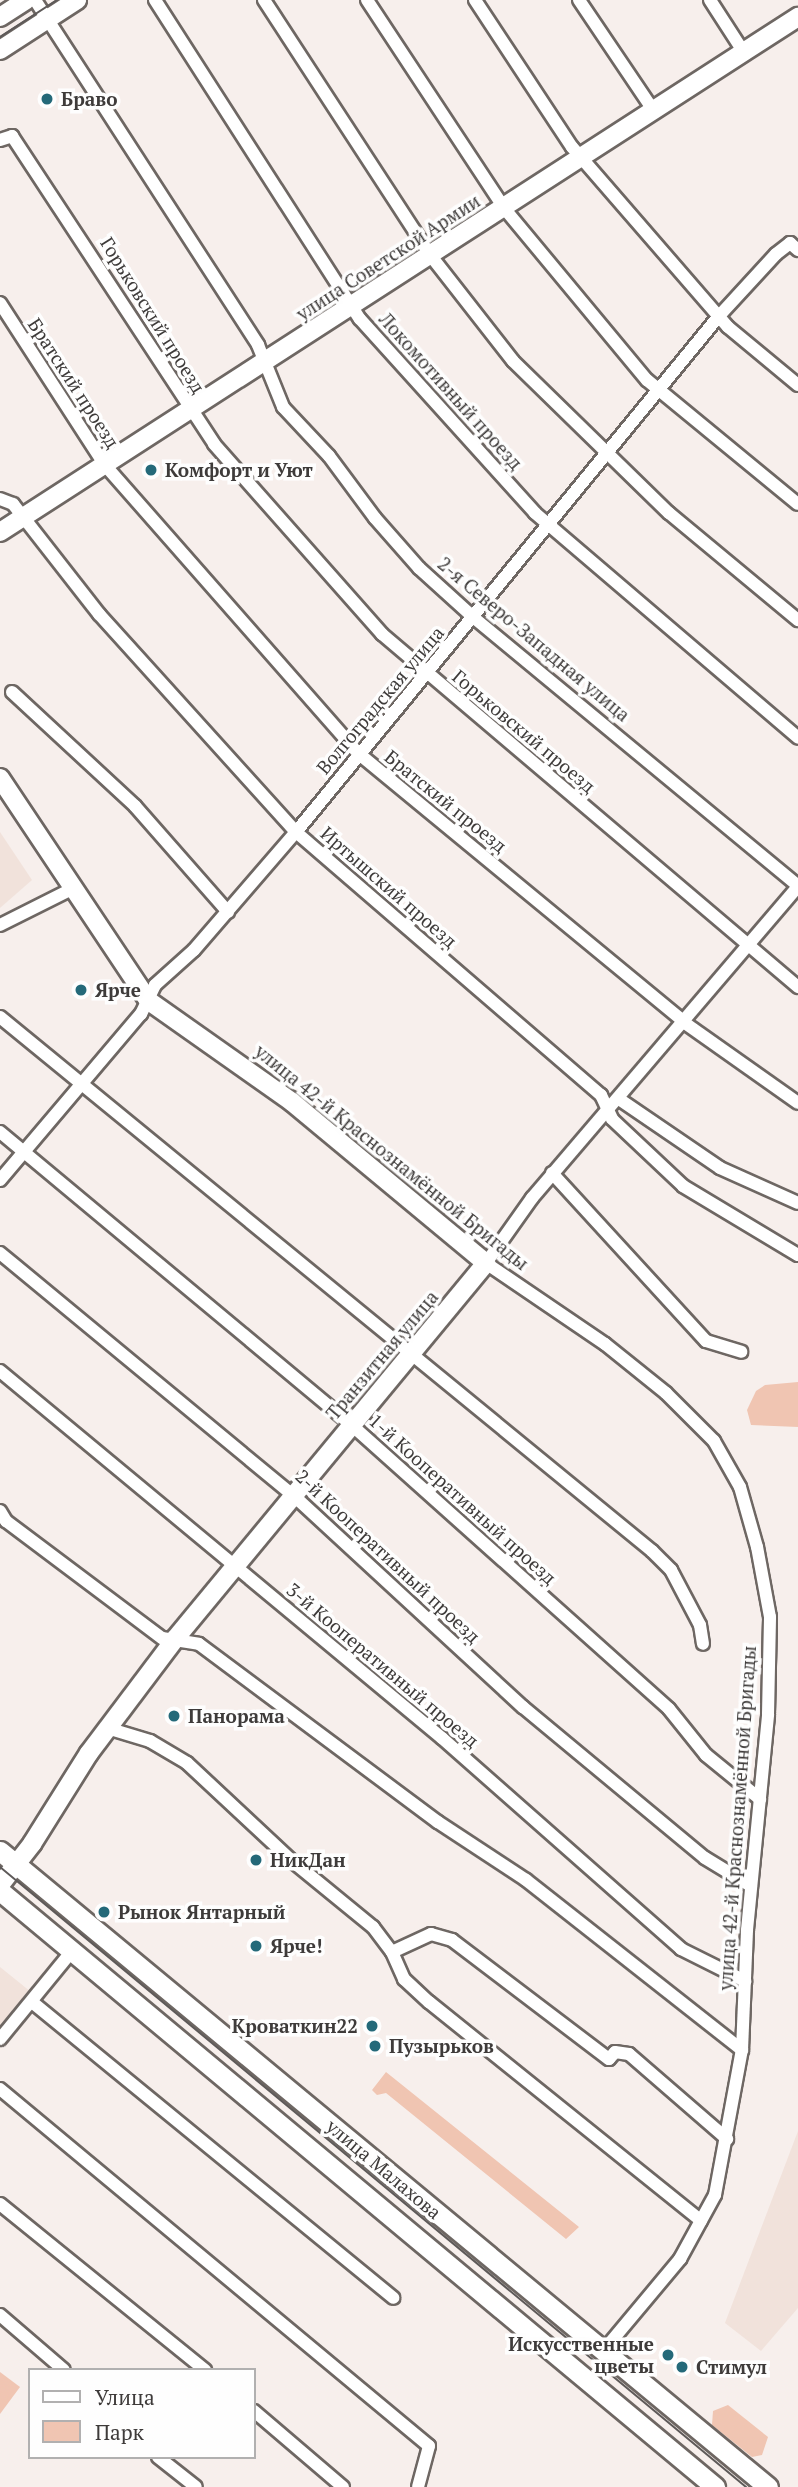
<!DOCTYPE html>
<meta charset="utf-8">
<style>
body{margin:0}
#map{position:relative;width:798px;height:2487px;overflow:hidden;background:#f7efec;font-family:"PT Serif",serif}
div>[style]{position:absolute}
.built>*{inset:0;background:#f1e2db}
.green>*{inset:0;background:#f0c5b2}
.roads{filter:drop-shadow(2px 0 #6e6763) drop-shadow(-2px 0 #6e6763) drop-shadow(0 2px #6e6763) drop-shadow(0 -2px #6e6763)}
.street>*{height:12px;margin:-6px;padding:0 6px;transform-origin:6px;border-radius:6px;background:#fff}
.secondary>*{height:18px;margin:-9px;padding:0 9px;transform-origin:9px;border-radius:9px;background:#fff}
.primary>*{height:19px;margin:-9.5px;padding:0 9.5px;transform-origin:9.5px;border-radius:9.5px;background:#fff}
.tram>*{height:2px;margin:-1px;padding:0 1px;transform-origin:1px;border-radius:1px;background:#5e5a59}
.dots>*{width:19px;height:19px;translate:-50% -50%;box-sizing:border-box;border:4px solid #fefefe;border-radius:50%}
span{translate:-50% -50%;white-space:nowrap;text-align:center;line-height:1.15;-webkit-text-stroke:7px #fefefe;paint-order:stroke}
.poi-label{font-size:19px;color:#3e3b3a;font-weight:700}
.left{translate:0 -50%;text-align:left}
.right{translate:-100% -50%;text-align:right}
.street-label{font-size:19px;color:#3e3b3a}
.legend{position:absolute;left:28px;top:2368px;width:228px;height:91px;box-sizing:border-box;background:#fefefe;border:2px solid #b1b0b0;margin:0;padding:9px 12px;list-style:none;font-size:21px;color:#3e3b3a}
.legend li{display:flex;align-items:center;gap:14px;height:35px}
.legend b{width:35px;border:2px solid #b1b0b0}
</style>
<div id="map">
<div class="built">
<i style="clip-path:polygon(0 832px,32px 880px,0 908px)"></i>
<i style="clip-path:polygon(0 1967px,36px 1996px,0 2039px)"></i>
<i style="clip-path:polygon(798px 2131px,798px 2308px,761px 2351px,725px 2323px)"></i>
</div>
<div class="green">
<i style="clip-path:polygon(798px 1382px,798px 1427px,751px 1425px,747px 1410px,756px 1391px,765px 1385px)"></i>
<i style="clip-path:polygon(386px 2072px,579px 2227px,566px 2239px,386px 2093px,377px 2095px,372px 2090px)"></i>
<i style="clip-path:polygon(0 2372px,20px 2387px,0 2414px)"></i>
<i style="clip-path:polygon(728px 2405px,768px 2437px,762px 2455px,752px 2457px,712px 2425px,713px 2411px)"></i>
</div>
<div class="roads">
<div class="street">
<i style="left:35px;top:0;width:411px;rotate:57.1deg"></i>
<i style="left:258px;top:345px;width:67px;rotate:68deg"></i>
<i style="left:283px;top:407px;width:67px;rotate:46.8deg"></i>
<i style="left:329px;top:456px;width:77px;rotate:53.4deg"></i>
<i style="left:375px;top:518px;width:67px;rotate:48.7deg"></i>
<i style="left:419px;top:568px;width:73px;rotate:42.2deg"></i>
<i style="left:473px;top:617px;width:422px;rotate:39.6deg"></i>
<i style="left:155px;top:0;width:379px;rotate:57.3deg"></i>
<i style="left:360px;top:319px;width:261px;rotate:47.9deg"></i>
<i style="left:535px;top:513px;width:346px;rotate:40.5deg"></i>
<i style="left:264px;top:0;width:306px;rotate:56.9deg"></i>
<i style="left:431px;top:256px;width:133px;rotate:52deg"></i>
<i style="left:513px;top:361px;width:218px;rotate:44.3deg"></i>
<i style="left:669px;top:513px;width:168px;rotate:39.7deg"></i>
<i style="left:367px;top:0;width:249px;rotate:56.6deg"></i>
<i style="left:504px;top:208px;width:224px;rotate:50.3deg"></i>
<i style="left:647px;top:380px;width:195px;rotate:39.4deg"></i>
<i style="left:475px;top:0;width:176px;rotate:56.6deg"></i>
<i style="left:572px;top:147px;width:238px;rotate:49.1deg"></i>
<i style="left:728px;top:327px;width:91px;rotate:39.6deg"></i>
<i style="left:579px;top:0;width:134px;rotate:56deg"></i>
<i style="left:710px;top:0;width:61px;rotate:57.1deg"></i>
<i style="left:0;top:140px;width:13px;rotate:-18deg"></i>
<i style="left:12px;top:136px;width:368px;rotate:56.7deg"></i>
<i style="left:214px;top:444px;width:254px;rotate:48.5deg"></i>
<i style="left:382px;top:634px;width:546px;rotate:40.32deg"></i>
<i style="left:0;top:303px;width:192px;rotate:57.1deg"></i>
<i style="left:104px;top:464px;width:385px;rotate:48.7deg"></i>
<i style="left:358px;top:753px;width:424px;rotate:39.5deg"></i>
<i style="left:685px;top:1023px;width:138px;rotate:35.3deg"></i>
<i style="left:0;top:499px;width:14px;rotate:21deg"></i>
<i style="left:13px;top:504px;width:140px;rotate:52deg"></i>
<i style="left:99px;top:614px;width:294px;rotate:47.9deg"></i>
<i style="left:296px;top:832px;width:403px;rotate:40.8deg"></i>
<i style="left:601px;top:1095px;width:26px;rotate:65deg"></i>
<i style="left:612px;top:1119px;width:98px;rotate:43.3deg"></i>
<i style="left:683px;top:1186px;width:134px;rotate:31deg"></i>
<i style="left:12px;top:692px;width:168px;rotate:42.8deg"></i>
<i style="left:135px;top:806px;width:141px;rotate:48.7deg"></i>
<i style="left:0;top:925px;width:80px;rotate:-26.6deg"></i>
<i style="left:0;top:1017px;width:843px;rotate:39.32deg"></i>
<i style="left:652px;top:1551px;width:27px;rotate:45deg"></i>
<i style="left:671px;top:1570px;width:62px;rotate:62.2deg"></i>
<i style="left:700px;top:1625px;width:19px;rotate:81deg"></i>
<i style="left:619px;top:1099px;width:122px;rotate:34.3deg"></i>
<i style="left:720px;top:1168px;width:85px;rotate:24.2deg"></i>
<i style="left:0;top:1132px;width:450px;rotate:39.8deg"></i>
<i style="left:346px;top:1420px;width:433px;rotate:41.8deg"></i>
<i style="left:669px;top:1709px;width:59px;rotate:51.2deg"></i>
<i style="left:706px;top:1755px;width:70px;rotate:39.2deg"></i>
<i style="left:552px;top:1173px;width:228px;rotate:47.5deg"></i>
<i style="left:706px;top:1341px;width:37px;rotate:17deg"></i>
<i style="left:0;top:1180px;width:218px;rotate:-49.7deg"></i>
<i style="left:141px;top:1014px;width:32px;rotate:-64deg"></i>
<i style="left:155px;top:985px;width:52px;rotate:-41.9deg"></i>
<i style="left:194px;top:950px;width:156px;rotate:-49.2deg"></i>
<i style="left:296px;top:832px;width:667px;rotate:-50.66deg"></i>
<i style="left:719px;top:316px;width:84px;rotate:-47.4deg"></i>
<i style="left:776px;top:254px;width:18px;rotate:-38deg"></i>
<i style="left:790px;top:243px;width:11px;rotate:41deg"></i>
<i style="left:0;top:1253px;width:380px;rotate:39.6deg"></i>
<i style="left:293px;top:1495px;width:313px;rotate:42.7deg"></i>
<i style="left:523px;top:1707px;width:236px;rotate:39.7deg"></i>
<i style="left:705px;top:1858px;width:54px;rotate:31.3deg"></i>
<i style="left:0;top:1371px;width:575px;rotate:39.7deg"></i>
<i style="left:442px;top:1738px;width:319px;rotate:41.4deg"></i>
<i style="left:681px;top:1949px;width:72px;rotate:26.6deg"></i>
<i style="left:0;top:1511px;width:12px;rotate:59deg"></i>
<i style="left:6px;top:1521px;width:195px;rotate:36.9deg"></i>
<i style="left:162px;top:1638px;width:37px;rotate:9deg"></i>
<i style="left:199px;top:1644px;width:298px;rotate:36.7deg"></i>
<i style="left:438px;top:1822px;width:105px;rotate:33.4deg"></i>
<i style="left:526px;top:1880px;width:275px;rotate:38.2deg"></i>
<i style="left:107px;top:1728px;width:45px;rotate:16.8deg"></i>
<i style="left:150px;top:1741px;width:43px;rotate:30.7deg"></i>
<i style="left:187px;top:1763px;width:142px;rotate:43deg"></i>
<i style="left:291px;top:1860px;width:106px;rotate:39.3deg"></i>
<i style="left:373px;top:1927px;width:31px;rotate:53deg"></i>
<i style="left:392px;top:1952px;width:43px;rotate:-24.8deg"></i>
<i style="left:431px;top:1934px;width:22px;rotate:16deg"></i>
<i style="left:452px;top:1940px;width:197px;rotate:37.2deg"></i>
<i style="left:609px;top:2059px;width:9px;rotate:-49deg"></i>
<i style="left:615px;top:2052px;width:14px;rotate:8deg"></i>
<i style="left:629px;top:2054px;width:130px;rotate:40.9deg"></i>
<i style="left:392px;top:1952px;width:30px;rotate:66deg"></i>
<i style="left:404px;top:1979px;width:34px;rotate:43deg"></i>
<i style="left:429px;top:2002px;width:349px;rotate:38.8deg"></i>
<i style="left:32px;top:2002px;width:467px;rotate:39.3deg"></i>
<i style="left:0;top:2039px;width:114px;rotate:-50.7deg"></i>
<i style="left:0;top:2089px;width:558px;rotate:39.77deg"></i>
<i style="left:429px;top:2446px;width:42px;rotate:105deg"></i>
<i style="left:0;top:2204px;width:264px;rotate:39deg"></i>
<i style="left:0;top:2315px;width:84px;rotate:40.7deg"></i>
<i style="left:604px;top:2350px;width:119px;rotate:-50.1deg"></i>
<i style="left:680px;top:2259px;width:73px;rotate:-61.3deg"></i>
<i style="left:715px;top:2195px;width:147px;rotate:-79.5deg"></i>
<i style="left:742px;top:2050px;width:120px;rotate:-87.6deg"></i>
<i style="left:747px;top:1930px;width:217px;rotate:-84.4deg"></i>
<i style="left:768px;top:1714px;width:97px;rotate:-88.8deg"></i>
<i style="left:770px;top:1617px;width:71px;rotate:-100.5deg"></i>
<i style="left:757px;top:1547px;width:62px;rotate:-105.8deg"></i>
<i style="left:740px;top:1487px;width:53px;rotate:-119.5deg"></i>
<i style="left:714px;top:1441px;width:68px;rotate:-135deg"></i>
<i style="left:666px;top:1393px;width:78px;rotate:-141.2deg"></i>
<i style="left:605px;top:1344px;width:144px;rotate:-145.8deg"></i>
<i style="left:486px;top:1263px;width:80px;rotate:-54.7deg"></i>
<i style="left:532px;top:1198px;width:409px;rotate:-49.5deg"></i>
<i style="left:254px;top:2411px;width:117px;rotate:40.5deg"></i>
<i style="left:158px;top:2457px;width:48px;rotate:38.3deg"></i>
</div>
<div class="secondary">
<i style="left:0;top:17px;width:31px;rotate:-33deg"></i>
<i style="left:0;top:50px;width:92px;rotate:-33deg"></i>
<i style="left:0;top:532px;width:950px;rotate:-32.84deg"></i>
<i style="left:0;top:778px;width:268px;rotate:56.3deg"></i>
<i style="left:149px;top:1001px;width:175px;rotate:35.2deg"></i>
<i style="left:292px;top:1102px;width:252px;rotate:39.7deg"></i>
<i style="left:486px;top:1263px;width:488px;rotate:129.6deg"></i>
<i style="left:175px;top:1639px;width:143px;rotate:127deg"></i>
<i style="left:89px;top:1753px;width:107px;rotate:122.1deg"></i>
<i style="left:32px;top:1844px;width:52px;rotate:128deg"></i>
</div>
<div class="primary">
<i style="left:0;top:1851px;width:997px;rotate:39.63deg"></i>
<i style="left:0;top:1891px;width:931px;rotate:39.81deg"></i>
</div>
</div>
<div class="tram">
<i style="left:0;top:37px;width:68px;rotate:-33deg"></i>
<i style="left:0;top:1867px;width:970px;rotate:39.73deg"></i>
</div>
<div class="dots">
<i style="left:47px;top:99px;background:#246979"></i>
<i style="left:151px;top:470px;background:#246979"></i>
<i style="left:81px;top:990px;background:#246979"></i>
<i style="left:174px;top:1716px;background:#246979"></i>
<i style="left:256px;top:1860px;background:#246979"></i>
<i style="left:104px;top:1912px;background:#246979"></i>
<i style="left:256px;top:1946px;background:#246979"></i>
<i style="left:372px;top:2026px;background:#246979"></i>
<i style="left:375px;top:2046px;background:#246979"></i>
<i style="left:668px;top:2355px;background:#246979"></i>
<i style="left:682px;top:2367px;background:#246979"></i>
</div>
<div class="poi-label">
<span class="left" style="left:61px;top:99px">Браво</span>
<span class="left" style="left:165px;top:470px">Комфорт и Уют</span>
<span class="left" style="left:95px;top:990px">Ярче</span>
<span class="left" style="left:188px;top:1716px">Панорама</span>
<span class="left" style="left:270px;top:1860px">НикДан</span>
<span class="left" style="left:118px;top:1912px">Рынок Янтарный</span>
<span class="left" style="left:270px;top:1946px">Ярче!</span>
<span class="right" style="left:358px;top:2026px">Кроваткин22</span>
<span class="left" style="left:389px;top:2046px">Пузырьков</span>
<span class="right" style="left:654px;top:2355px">Искусственные<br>цветы</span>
<span class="left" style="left:696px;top:2367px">Стимул</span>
</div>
<div class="street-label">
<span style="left:388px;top:257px;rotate:-33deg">улица Советской Армии</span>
<span style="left:153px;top:315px;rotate:58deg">Горьковский проезд</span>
<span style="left:74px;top:383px;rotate:57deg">Братский проезд</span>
<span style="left:451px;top:391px;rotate:48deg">Локомотивный проезд</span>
<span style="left:534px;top:639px;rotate:40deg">2-я Северо-Западная улица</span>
<span style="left:380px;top:700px;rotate:-50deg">Волгоградская улица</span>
<span style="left:524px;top:731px;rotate:40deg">Горьковский проезд</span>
<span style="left:446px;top:801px;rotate:39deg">Братский проезд</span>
<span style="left:389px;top:887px;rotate:41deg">Иртышский проезд</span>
<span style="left:392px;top:1157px;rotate:39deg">улица 42-й Краснознамённой Бригады</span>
<span style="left:382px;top:1355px;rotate:-50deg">Транзитная улица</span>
<span style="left:463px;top:1499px;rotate:42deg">1-й Кооперативный проезд</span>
<span style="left:388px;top:1556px;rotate:43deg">2-й Кооперативный проезд</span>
<span style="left:383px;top:1665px;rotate:40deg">3-й Кооперативный проезд</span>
<span style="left:737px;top:1818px;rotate:-86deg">улица 42-й Краснознамённой Бригады</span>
<span style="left:384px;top:2169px;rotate:40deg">улица Малахова</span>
</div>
<ul class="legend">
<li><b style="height:9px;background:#fff"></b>Улица</li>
<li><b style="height:19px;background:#f0c5b2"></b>Парк</li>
</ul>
</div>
